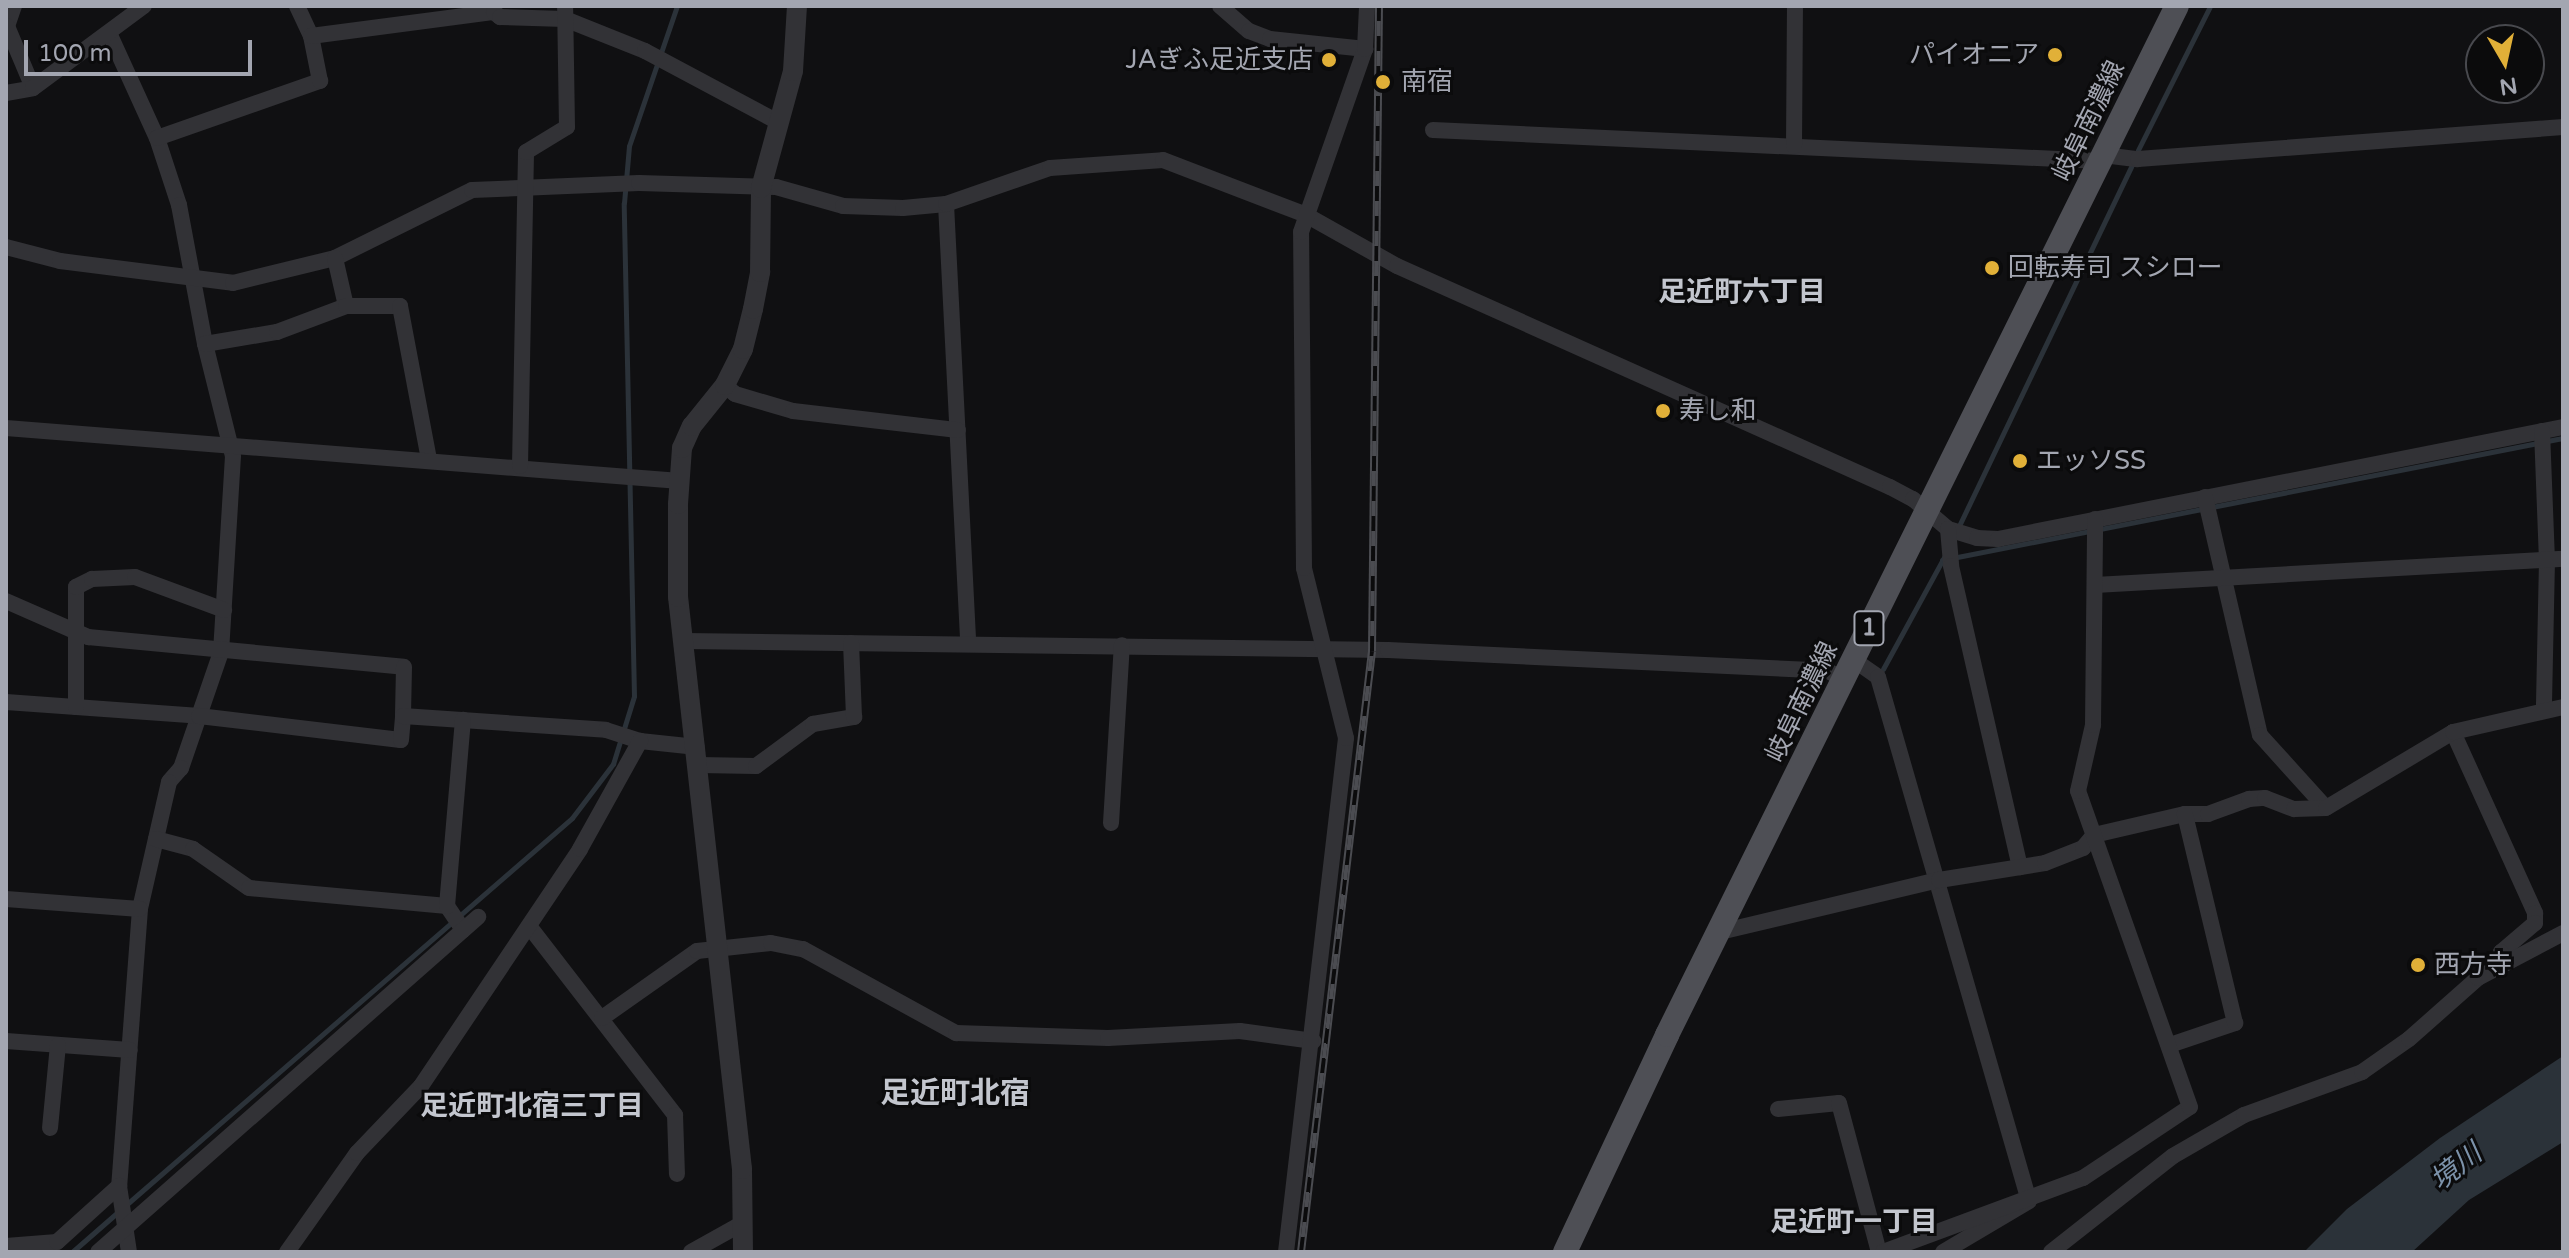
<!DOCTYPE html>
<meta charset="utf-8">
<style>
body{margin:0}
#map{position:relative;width:2569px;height:1258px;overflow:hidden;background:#101012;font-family:"Varela Round","Noto Sans JP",sans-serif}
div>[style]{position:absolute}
.water>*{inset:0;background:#2b3239}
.stream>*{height:5px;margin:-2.5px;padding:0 2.5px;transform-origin:2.5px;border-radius:2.5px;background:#2b3239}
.minor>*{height:16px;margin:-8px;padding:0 8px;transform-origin:8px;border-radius:8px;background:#323236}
.tertiary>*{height:20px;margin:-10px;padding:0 10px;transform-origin:10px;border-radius:10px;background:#323236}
.primary>*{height:24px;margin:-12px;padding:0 12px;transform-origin:12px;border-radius:12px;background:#4e4f55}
.rail>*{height:8px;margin-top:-4px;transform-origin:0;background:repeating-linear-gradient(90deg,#0b0b0c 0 15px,#4b4c51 0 30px);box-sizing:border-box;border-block:2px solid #4b4c51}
.dots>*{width:22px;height:22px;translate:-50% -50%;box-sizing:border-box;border:4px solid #0b0b0c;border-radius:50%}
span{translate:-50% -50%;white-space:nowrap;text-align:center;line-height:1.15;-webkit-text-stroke:6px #0b0b0c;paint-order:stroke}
.shield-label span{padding:2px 6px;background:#0b0b0c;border:2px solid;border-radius:6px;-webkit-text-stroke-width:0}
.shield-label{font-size:24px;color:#a3a6b1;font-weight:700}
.poi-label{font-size:26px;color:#a3a6b1}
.right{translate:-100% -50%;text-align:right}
.left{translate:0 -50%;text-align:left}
.street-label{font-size:26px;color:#a3a6b1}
.neighbourhood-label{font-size:28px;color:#c3c6ce;font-weight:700}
.water-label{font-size:28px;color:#7c92aa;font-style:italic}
.quarter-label{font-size:30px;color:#c3c6ce;font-weight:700}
.frame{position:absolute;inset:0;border:8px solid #a3a6b1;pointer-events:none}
.north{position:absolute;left:2465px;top:24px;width:80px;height:80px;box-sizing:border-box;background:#0b0b0c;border:2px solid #48494e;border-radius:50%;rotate:171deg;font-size:22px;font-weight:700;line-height:32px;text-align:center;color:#a3a6b1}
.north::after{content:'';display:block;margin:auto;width:28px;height:36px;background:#e1b038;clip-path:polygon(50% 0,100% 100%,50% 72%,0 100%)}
.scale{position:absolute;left:24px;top:40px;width:228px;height:36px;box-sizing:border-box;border:4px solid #a3a6b1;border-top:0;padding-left:10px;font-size:24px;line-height:28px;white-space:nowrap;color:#a3a6b1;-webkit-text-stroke:6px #0b0b0c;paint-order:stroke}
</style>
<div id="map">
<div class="water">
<i style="clip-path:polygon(2563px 1056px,2563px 1142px,2469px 1200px,2412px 1252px,2304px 1252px,2347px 1209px,2440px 1138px)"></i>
</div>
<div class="stream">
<i style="left:2138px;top:150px;width:161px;rotate:-63.4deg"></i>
<i style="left:2547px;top:441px;width:16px;rotate:-11deg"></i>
<i style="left:1957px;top:530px;width:403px;rotate:-64.4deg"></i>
<i style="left:1942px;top:560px;width:607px;rotate:-11.11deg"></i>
<i style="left:1883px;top:669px;width:128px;rotate:-61.4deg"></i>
<i style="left:127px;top:1204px;width:589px;rotate:-40.94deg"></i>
<i style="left:572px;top:818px;width:68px;rotate:-52.8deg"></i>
<i style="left:613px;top:764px;width:71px;rotate:-72.8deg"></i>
<i style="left:634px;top:696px;width:493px;rotate:-91.2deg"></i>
<i style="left:624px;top:203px;width:57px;rotate:-85deg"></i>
<i style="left:629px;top:146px;width:148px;rotate:-71.1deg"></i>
<i style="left:72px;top:1252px;width:62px;rotate:-41.1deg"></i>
</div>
<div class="minor">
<i style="left:14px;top:6px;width:21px;rotate:109deg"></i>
<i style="left:7px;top:26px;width:67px;rotate:67.2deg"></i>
<i style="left:297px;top:6px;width:33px;rotate:65deg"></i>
<i style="left:1220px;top:6px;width:38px;rotate:41deg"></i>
<i style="left:1249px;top:31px;width:22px;rotate:21deg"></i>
<i style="left:1270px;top:39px;width:96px;rotate:6deg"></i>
<i style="left:110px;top:35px;width:113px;rotate:65.5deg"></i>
<i style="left:157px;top:138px;width:71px;rotate:71.8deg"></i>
<i style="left:179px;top:205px;width:141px;rotate:79.4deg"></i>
<i style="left:205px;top:344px;width:115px;rotate:76deg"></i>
<i style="left:233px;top:456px;width:196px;rotate:93.5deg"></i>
<i style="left:221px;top:652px;width:123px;rotate:109deg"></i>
<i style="left:181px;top:768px;width:18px;rotate:131deg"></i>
<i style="left:169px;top:782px;width:130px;rotate:102.9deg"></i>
<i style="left:140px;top:909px;width:278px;rotate:94.3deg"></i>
<i style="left:119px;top:1186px;width:67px;rotate:81.4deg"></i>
<i style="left:6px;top:93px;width:27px;rotate:-10deg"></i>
<i style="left:33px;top:88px;width:138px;rotate:-36.5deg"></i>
<i style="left:1433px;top:130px;width:668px;rotate:2.66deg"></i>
<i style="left:157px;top:138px;width:173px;rotate:-19.3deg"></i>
<i style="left:320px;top:81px;width:46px;rotate:-101.3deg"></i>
<i style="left:311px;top:36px;width:185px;rotate:-7.5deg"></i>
<i style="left:494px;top:12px;width:8px;rotate:40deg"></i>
<i style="left:500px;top:17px;width:65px;rotate:1.8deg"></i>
<i style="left:565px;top:19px;width:86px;rotate:21.8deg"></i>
<i style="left:645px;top:51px;width:153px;rotate:28.1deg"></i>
<i style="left:1794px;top:146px;width:140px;rotate:-89.6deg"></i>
<i style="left:2103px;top:155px;width:35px;rotate:7deg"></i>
<i style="left:2138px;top:159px;width:426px;rotate:-4.3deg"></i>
<i style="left:946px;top:204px;width:439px;rotate:87.1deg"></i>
<i style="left:6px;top:247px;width:56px;rotate:14.5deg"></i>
<i style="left:60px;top:261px;width:174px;rotate:7.2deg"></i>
<i style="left:233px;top:283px;width:105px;rotate:-13.8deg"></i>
<i style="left:335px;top:258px;width:153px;rotate:-26.4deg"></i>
<i style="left:472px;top:190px;width:167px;rotate:-2.4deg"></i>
<i style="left:639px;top:183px;width:137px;rotate:1.7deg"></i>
<i style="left:776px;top:187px;width:70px;rotate:15.8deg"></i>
<i style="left:843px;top:206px;width:60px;rotate:1.9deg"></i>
<i style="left:903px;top:208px;width:43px;rotate:-5.3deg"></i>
<i style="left:946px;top:204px;width:110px;rotate:-19.1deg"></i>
<i style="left:1050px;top:168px;width:113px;rotate:-4deg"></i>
<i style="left:1163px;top:160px;width:153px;rotate:21deg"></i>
<i style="left:1306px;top:215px;width:104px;rotate:29.3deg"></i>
<i style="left:1397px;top:266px;width:540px;rotate:24.15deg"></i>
<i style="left:1890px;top:487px;width:26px;rotate:28deg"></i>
<i style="left:1913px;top:499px;width:46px;rotate:40.6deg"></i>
<i style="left:1948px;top:529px;width:30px;rotate:17deg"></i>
<i style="left:1977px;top:538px;width:21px;rotate:3deg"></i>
<i style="left:1998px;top:539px;width:576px;rotate:-11.21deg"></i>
<i style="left:335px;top:258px;width:49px;rotate:77.1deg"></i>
<i style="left:205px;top:344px;width:73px;rotate:-9.5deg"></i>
<i style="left:277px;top:332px;width:74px;rotate:-20.6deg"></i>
<i style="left:346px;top:306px;width:54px"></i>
<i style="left:400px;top:306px;width:156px;rotate:79.3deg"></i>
<i style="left:725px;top:385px;width:13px;rotate:42deg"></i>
<i style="left:735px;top:394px;width:60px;rotate:16.3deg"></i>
<i style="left:793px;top:411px;width:166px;rotate:6.6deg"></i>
<i style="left:6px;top:428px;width:676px;rotate:4.5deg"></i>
<i style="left:2542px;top:431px;width:129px;rotate:87.8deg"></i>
<i style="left:2547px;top:560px;width:149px;rotate:91.2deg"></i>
<i style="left:520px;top:466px;width:314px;rotate:-88.9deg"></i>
<i style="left:526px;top:152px;width:48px;rotate:-31.4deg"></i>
<i style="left:567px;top:127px;width:121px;rotate:-90.9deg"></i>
<i style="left:2205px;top:497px;width:244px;rotate:77deg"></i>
<i style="left:2260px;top:735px;width:98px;rotate:47.9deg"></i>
<i style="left:1948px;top:529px;width:37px;rotate:85deg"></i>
<i style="left:1951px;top:566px;width:309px;rotate:77.1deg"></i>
<i style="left:2095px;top:585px;width:469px;rotate:-3.2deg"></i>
<i style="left:6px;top:601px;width:90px;rotate:23.7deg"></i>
<i style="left:88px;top:637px;width:317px;rotate:5.4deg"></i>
<i style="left:404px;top:667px;width:49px;rotate:91.2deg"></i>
<i style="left:684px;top:641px;width:704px;rotate:0.73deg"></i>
<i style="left:1388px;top:650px;width:441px;rotate:2.7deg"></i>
<i style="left:1828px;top:671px;width:17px;rotate:28deg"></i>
<i style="left:1854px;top:660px;width:29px;rotate:35deg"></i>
<i style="left:1878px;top:677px;width:545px;rotate:73.92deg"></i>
<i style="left:2029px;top:1201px;width:100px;rotate:149.3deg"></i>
<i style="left:6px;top:702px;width:194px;rotate:4.1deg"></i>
<i style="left:199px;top:716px;width:203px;rotate:6.8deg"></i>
<i style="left:401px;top:740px;width:24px;rotate:-85deg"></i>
<i style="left:403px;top:716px;width:203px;rotate:3.9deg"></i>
<i style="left:606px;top:730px;width:36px;rotate:18deg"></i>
<i style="left:640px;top:741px;width:57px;rotate:6deg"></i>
<i style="left:76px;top:707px;width:120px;rotate:-90deg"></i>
<i style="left:76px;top:587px;width:18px;rotate:-27deg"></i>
<i style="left:92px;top:579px;width:43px;rotate:-2.7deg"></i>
<i style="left:135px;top:577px;width:95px;rotate:20.3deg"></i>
<i style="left:2453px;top:732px;width:199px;rotate:65.6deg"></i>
<i style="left:2535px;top:913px;width:10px;rotate:90deg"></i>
<i style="left:2535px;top:923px;width:45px;rotate:139.5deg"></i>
<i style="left:2501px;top:952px;width:16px;rotate:101deg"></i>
<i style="left:699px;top:765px;width:57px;rotate:1deg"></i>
<i style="left:756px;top:766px;width:71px;rotate:-36.4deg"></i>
<i style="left:813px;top:724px;width:42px;rotate:-9.7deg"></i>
<i style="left:854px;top:717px;width:74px;rotate:-92.3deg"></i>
<i style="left:1111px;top:823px;width:178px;rotate:-86.5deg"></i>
<i style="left:156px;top:839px;width:38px;rotate:15deg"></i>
<i style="left:193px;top:849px;width:68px;rotate:34.9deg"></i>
<i style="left:249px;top:888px;width:199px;rotate:5.2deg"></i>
<i style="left:447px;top:906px;width:29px;rotate:56deg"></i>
<i style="left:6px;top:899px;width:134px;rotate:4.3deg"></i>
<i style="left:447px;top:906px;width:187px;rotate:-85.1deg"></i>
<i style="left:529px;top:926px;width:239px;rotate:52.3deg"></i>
<i style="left:675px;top:1115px;width:59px;rotate:88.1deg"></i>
<i style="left:1720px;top:932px;width:225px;rotate:-13.4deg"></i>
<i style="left:1939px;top:880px;width:107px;rotate:-9.1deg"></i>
<i style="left:2045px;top:863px;width:41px;rotate:-21.5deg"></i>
<i style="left:2083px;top:848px;width:17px;rotate:-50deg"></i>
<i style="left:2094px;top:835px;width:93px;rotate:-13deg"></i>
<i style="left:2185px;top:814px;width:23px"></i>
<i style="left:2208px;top:814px;width:44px;rotate:-20.1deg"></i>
<i style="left:2249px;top:799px;width:16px;rotate:-4deg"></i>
<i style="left:2265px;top:798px;width:31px;rotate:21deg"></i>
<i style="left:2294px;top:809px;width:32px;rotate:-2deg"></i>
<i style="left:2326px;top:808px;width:148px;rotate:-30.9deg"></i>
<i style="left:2453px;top:732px;width:113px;rotate:-12.8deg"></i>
<i style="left:602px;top:1018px;width:116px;rotate:-35.2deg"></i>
<i style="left:697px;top:951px;width:74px;rotate:-6.2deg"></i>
<i style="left:771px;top:943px;width:33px;rotate:11deg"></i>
<i style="left:803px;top:949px;width:175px;rotate:28.8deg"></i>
<i style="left:956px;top:1033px;width:152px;rotate:1.9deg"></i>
<i style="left:1108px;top:1038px;width:132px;rotate:-3deg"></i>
<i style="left:1240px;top:1031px;width:74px;rotate:7.8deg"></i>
<i style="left:6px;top:1041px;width:124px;rotate:4.2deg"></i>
<i style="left:2170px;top:1045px;width:69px;rotate:-18.7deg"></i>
<i style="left:2235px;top:1023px;width:215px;rotate:-103.5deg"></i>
<i style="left:1778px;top:1109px;width:61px;rotate:-5.6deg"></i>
<i style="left:1839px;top:1103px;width:154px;rotate:75deg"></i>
<i style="left:50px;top:1128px;width:83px;rotate:-84.5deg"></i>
<i style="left:6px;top:1246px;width:51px;rotate:-4.5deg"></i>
<i style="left:57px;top:1242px;width:84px;rotate:-42.1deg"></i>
<i style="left:98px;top:1252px;width:507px;rotate:-41.4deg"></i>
<i style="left:287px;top:1252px;width:121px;rotate:-54.7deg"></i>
<i style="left:357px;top:1153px;width:93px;rotate:-46.3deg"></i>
<i style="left:421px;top:1086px;width:285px;rotate:-56.1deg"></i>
<i style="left:580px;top:849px;width:124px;rotate:-60.9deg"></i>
<i style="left:691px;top:1252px;width:60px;rotate:-29.1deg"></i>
<i style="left:1286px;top:1252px;width:517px;rotate:-83.34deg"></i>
<i style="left:1346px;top:738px;width:175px;rotate:-103.9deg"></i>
<i style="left:1304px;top:568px;width:336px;rotate:-90.5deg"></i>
<i style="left:1301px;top:232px;width:194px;rotate:-70.7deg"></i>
<i style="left:1365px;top:49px;width:43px;rotate:-87.3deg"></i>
<i style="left:1883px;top:1252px;width:213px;rotate:-20.3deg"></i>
<i style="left:2083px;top:1178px;width:128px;rotate:-33.6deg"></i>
<i style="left:2190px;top:1107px;width:335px;rotate:-109.5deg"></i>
<i style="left:2078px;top:791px;width:68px;rotate:-77.2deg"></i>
<i style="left:2093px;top:725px;width:206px;rotate:-89.4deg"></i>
<i style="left:2051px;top:1252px;width:155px;rotate:-38.2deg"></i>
<i style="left:2173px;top:1156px;width:82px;rotate:-30deg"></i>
<i style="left:2244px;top:1115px;width:126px;rotate:-20deg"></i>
<i style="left:2362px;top:1072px;width:57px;rotate:-35.1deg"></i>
<i style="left:2409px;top:1039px;width:92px;rotate:-41.5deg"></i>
<i style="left:2478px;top:978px;width:96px;rotate:-27.9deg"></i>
</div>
<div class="tertiary">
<i style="left:743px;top:1252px;width:83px;rotate:-90.7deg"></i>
<i style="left:742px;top:1169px;width:576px;rotate:-96.38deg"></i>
<i style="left:678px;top:597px;width:93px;rotate:-90deg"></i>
<i style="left:678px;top:504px;width:56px;rotate:-85.9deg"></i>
<i style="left:682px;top:448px;width:24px;rotate:-66deg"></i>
<i style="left:692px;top:426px;width:53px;rotate:-51.2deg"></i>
<i style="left:725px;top:385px;width:40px;rotate:-63.4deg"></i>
<i style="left:743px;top:349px;width:41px;rotate:-76deg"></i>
<i style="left:753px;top:309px;width:38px;rotate:-79deg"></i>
<i style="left:760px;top:272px;width:84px;rotate:-89.3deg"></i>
<i style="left:761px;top:188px;width:121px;rotate:-74.7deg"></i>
<i style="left:793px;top:71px;width:65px;rotate:-86.5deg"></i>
</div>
<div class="primary">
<i style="left:1565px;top:1252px;width:240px;rotate:-64.8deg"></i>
<i style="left:1667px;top:1035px;width:1148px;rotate:-63.64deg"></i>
</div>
<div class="rail">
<i style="left:1301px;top:1252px;width:605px;rotate:-83.26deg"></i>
<i style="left:1372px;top:651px;width:645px;rotate:-89.38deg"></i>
</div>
<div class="dots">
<i style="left:2055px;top:55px;background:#e1b038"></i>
<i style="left:1329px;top:60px;background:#e1b038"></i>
<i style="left:1383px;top:82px;background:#e1b038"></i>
<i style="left:1992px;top:268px;background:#e1b038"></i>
<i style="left:1663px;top:411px;background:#e1b038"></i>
<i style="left:2020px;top:461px;background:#e1b038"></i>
<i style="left:2418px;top:965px;background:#e1b038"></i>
</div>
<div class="shield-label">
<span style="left:1869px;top:628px">1</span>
</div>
<div class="poi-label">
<span class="right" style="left:2039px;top:55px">パイオニア</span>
<span class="right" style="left:1313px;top:60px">JAぎふ足近支店</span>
<span class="left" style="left:1401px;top:82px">南宿</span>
<span class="left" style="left:2008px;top:268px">回転寿司 スシロー</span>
<span class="left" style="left:1679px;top:411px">寿し和</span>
<span class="left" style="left:2036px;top:461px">エッソSS</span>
<span class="left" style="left:2434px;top:965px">西方寺</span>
</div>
<div class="street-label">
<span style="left:2089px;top:121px;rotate:-64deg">岐阜南濃線</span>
<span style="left:1802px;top:702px;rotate:-64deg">岐阜南濃線</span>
</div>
<div class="neighbourhood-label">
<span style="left:1742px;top:292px">足近町六丁目</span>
<span style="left:532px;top:1106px">足近町北宿三丁目</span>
<span style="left:1854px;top:1222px">足近町一丁目</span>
</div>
<div class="water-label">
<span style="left:2456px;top:1167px;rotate:-38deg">境川</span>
</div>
<div class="quarter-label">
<span style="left:955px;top:1094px">足近町北宿</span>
</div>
<div class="frame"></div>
<div class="north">N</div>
<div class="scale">100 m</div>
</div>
